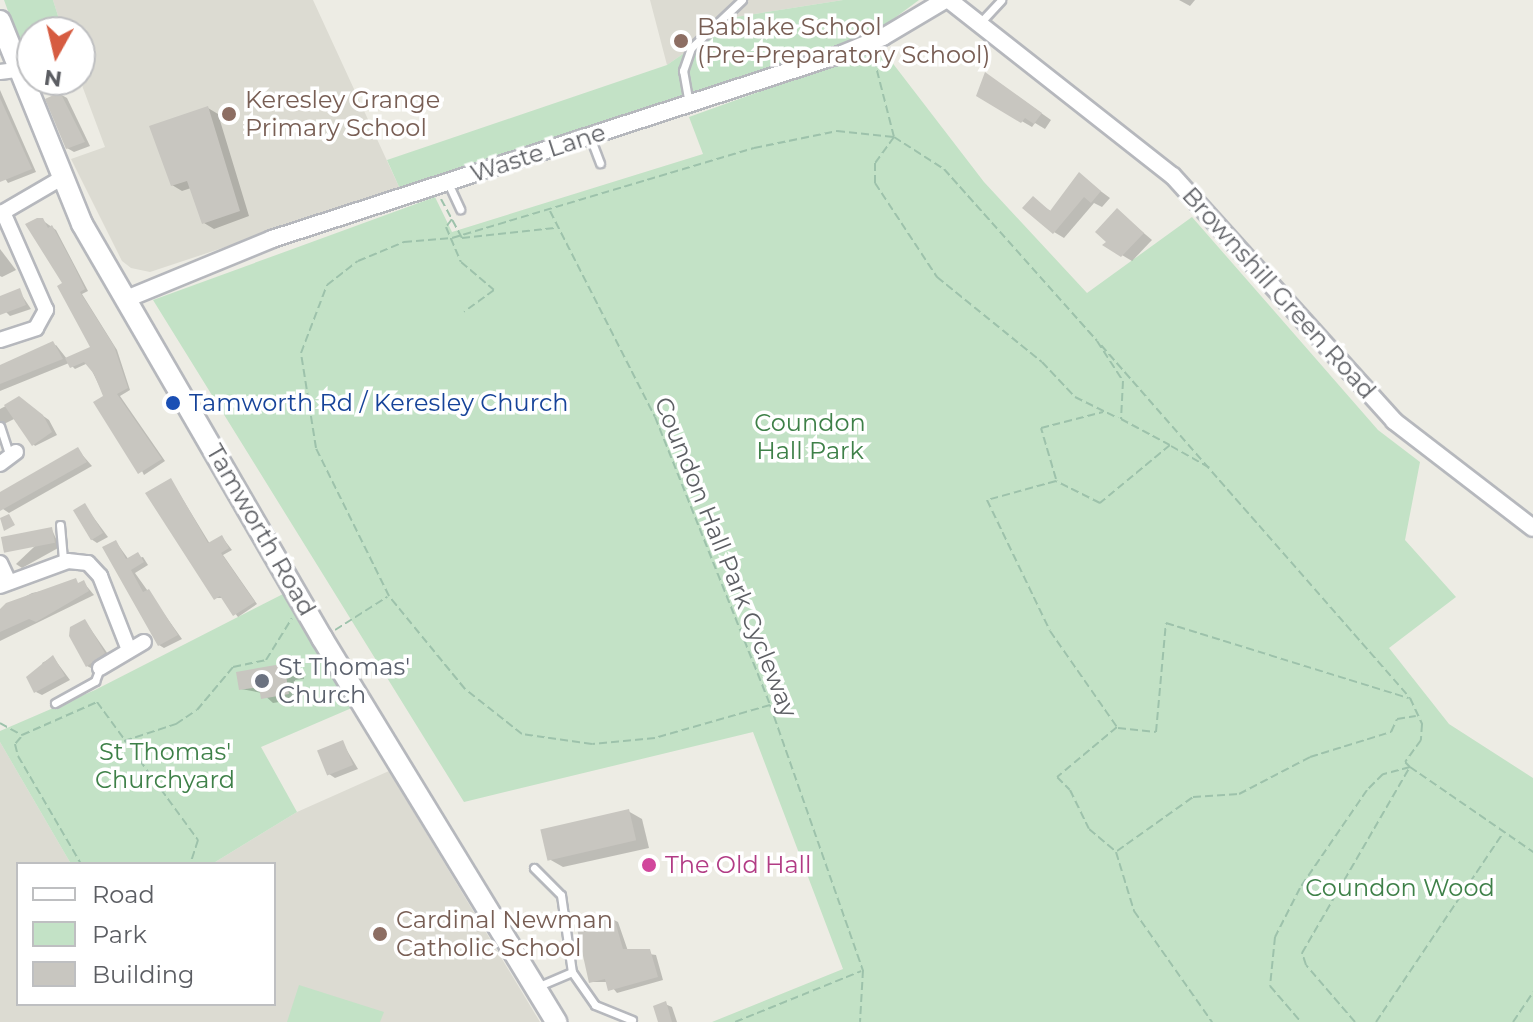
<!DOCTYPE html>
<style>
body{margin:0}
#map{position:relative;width:1533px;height:1022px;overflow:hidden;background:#edece4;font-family:Montserrat,sans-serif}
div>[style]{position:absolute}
.education>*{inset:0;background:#dcdbd2}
.green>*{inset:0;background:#c3e2c6}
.shadow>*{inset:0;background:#0003}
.building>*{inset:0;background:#c8c6c0;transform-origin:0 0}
.path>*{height:2px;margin-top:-1px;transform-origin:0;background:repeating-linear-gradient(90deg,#9dc2ab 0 8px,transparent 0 12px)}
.roads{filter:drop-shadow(2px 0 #b6b8bd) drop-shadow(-2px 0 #b6b8bd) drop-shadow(0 2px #b6b8bd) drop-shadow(0 -2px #b6b8bd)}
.service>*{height:7px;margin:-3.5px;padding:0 3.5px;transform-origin:3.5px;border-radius:3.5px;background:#fff}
.minor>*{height:14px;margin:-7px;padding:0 7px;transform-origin:7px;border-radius:7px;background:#fff}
.tertiary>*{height:16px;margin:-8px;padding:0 8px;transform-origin:8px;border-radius:8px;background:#fff}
.secondary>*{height:20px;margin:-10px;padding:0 10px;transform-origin:10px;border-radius:10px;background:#fff}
.dots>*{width:22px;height:22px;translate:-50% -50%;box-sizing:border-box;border:4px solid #fff;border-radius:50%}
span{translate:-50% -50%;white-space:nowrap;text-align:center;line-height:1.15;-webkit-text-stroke:7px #fff;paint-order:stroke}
.education-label{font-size:24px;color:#785e54}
.left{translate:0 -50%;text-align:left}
.street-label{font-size:24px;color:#5c5e63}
.transit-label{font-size:24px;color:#164399}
.park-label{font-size:24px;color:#3e8048}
.worship-label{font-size:24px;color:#5b616d}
.hotel-label{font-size:24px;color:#b23c85}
.legend{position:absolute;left:16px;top:862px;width:260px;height:144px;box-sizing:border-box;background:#fff;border:2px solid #bebfc1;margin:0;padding:10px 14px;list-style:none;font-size:24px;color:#5c5e63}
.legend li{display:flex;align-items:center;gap:16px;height:40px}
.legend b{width:40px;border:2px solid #bebfc1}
.north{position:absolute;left:16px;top:16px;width:80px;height:80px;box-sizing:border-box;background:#fff;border:2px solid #bebfc1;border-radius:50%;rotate:188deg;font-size:22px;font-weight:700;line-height:32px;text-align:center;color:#5c5e63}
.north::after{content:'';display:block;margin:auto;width:28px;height:36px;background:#d65c41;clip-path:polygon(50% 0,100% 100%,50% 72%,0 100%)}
</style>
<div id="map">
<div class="education">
<i style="clip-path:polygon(53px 0,313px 0,400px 189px,150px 272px,131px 268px,122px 261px,71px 159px,105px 147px,80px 80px,80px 32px,63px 32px)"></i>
<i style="clip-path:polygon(650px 0,843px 0,736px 17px,667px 65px)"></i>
<i style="clip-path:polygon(0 742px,71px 864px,18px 864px,18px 1004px,274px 1004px,274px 864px,212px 864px,297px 812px,389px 771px,540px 1022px,0 1022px)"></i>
</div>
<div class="green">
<i style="clip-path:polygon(4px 0,53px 0,63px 32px,32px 32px,32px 61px,27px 64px)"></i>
<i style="clip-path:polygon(843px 0,919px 0,873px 34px,400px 189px,387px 160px,667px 65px,736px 17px)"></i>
<i style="clip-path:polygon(881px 48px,984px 182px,1087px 293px,1192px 217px,1378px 430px,1420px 462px,1405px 540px,1456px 597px,1389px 648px,1449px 724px,1533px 778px,1533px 1022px,712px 1022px,843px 969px,753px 732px,464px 802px,153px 300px,435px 197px,452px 232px,703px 154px,689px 117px)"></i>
<i style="clip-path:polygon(285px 593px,354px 707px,261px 747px,297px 812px,212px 864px,71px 864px,0 742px,0 731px,95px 690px)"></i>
<i style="clip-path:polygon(299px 985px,384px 1012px,380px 1022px,287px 1022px)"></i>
</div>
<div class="shadow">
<i style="clip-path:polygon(1179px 0,1195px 0,1190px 6px)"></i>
<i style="clip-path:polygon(995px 80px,1051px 120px,1045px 129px,1035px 123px,1032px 127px,979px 96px)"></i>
<i style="clip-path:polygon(0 90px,36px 172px,8px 183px,0 171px)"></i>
<i style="clip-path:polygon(60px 94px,67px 98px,90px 146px,74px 152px,67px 148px)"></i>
<i style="clip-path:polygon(208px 108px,218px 114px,249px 216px,214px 229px,204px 223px,191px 188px,182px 191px,172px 185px)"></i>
<i style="clip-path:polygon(1079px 175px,1110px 198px,1102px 207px,1094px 203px,1064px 238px,1054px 232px,1033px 199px,1052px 212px)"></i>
<i style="clip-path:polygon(1118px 211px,1152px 240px,1132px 261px,1105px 245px)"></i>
<i style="clip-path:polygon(42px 220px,56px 230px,88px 291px,82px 294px,117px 350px,130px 390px,120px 396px,165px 461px,144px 475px,88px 363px,75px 369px,69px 363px,0 391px,0 368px,56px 345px,67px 359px,93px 348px)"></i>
<i style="clip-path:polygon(0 249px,16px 270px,2px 277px,0 276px)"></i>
<i style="clip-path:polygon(19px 291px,31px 309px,10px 316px,0 306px,0 298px)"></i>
<i style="clip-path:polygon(19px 399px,49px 420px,57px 435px,35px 446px,14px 419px,0 426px,0 409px)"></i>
<i style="clip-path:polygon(78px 450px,92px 466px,9px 513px,3px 509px,0 494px)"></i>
<i style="clip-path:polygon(171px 480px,210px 544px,222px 537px,232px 550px,223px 555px,257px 604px,238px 617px,223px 598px,215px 598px)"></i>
<i style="clip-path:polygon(85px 506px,108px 537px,97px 543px,91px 539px)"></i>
<i style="clip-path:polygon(52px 530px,60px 547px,22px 568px,16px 564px)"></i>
<i style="clip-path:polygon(116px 542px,129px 560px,143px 557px,148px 565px,135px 573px,182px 639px,164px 648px,159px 645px)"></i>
<i style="clip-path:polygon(84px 583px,94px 595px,0 641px,0 610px,32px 593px)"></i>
<i style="clip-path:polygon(85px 621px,110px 657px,93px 669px,87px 666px)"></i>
<i style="clip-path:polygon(53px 657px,70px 680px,42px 695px,36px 692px,45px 668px,42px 663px)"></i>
<i style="clip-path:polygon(292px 664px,303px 670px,304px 679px,295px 680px,298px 699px,273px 703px,262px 693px,241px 689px)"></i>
<i style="clip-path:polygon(342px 742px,358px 769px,335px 778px,329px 774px)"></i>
<i style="clip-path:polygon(628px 811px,642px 819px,649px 848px,563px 867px,549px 859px)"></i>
<i style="clip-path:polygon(612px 919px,618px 922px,628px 951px,656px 955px,663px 980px,617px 993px,608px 982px,591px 982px)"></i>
<i style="clip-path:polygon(665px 1004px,672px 1007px,677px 1022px,660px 1022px)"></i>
</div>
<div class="building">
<i style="clip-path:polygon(985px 72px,1042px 113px,1034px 124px,1025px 118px,1021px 123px,976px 96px)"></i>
<i style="clip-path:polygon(60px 92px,85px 142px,66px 149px,45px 99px)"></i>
<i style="clip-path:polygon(0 98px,32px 169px,0 182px)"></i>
<i style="clip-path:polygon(208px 106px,240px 211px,202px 224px,187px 181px,171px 186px,149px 126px)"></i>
<i style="clip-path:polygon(1079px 172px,1101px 191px,1091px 203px,1084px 197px,1053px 234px,1022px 208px,1033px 196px,1050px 211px)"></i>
<i style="clip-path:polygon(1117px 208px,1144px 233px,1121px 257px,1102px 245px,1106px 242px,1095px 232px)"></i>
<i style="clip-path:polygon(37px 218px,43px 218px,48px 228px,52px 225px,74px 266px,85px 289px,80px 292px,114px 346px,128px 388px,117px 394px,162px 459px,138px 474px,93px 402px,103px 396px,94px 374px,84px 362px,70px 368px,65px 358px,90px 347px,57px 286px,62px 283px,25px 224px)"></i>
<i style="clip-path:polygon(20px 288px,26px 305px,0 315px,0 296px)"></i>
<i style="clip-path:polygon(53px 341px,63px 359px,0 384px,0 365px)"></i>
<i style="clip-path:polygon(19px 396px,43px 415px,52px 432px,32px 446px,4px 405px)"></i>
<i style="clip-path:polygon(78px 447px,87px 462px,0 511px,0 492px)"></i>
<i style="clip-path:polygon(171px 478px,208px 543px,222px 535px,229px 548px,221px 553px,255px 602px,233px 616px,220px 596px,214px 600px,145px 493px)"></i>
<i style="left:85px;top:503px;width:35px;height:14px;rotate:59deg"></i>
<i style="clip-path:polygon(9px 514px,15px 525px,4px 531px,0 518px)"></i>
<i style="left:52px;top:527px;width:16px;height:52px;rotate:79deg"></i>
<i style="clip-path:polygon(116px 540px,126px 559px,138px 552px,144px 562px,131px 570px,143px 592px,149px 589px,178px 635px,158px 646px,102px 547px)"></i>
<i style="clip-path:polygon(76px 578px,78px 583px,84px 580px,89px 591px,36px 622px,29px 619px,0 632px,0 609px,6px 603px)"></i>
<i style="clip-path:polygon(85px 619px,105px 653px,86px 667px,69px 636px,70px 627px)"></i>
<i style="clip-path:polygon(53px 655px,65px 676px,34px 693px,26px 677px)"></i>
<i style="clip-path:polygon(293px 662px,295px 674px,286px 675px,289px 694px,261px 699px,259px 687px,239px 690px,236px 672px)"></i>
<i style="left:343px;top:740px;width:27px;height:28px;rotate:68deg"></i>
<i style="left:629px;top:809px;width:32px;height:91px;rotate:77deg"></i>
<i style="clip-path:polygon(607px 915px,615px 921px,623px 949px,650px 949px,658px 977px,608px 991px,605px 979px,589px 983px,576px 924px)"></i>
<i style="clip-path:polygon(666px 1001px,672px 1022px,658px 1022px,653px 1006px)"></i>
</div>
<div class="path">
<i style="left:874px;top:59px;width:81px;rotate:75.6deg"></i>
<i style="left:894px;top:137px;width:32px;rotate:126deg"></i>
<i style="left:875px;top:163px;width:20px;rotate:90deg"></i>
<i style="left:875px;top:183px;width:113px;rotate:56.6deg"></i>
<i style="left:937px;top:277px;width:135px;rotate:39deg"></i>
<i style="left:1042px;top:362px;width:48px;rotate:46.7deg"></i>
<i style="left:1075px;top:397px;width:48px;rotate:26deg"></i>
<i style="left:441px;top:199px;width:44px;rotate:61.7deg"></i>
<i style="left:462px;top:238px;width:93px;rotate:-6.2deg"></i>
<i style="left:550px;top:211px;width:231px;rotate:63deg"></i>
<i style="left:655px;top:417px;width:310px;rotate:68.2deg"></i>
<i style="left:770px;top:705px;width:281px;rotate:70.7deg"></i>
<i style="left:863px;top:970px;width:52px;rotate:93.3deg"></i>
<i style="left:452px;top:219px;width:10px;rotate:127deg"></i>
<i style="left:446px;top:227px;width:38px;rotate:67deg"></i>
<i style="left:461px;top:262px;width:43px;rotate:40.3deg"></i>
<i style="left:494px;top:290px;width:37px;rotate:144deg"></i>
<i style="left:1101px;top:345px;width:469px;rotate:48.8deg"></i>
<i style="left:1410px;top:698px;width:29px;rotate:65deg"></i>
<i style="left:1422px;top:724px;width:16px;rotate:94deg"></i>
<i style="left:1421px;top:740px;width:27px;rotate:126deg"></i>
<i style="left:1405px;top:762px;width:7px;rotate:45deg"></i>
<i style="left:1410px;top:767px;width:28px;rotate:165deg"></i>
<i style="left:1383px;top:774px;width:23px;rotate:135deg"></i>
<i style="left:1367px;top:790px;width:119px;rotate:124.4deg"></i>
<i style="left:1300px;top:888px;width:55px;rotate:117deg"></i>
<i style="left:1275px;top:937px;width:49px;rotate:95.8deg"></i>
<i style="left:1270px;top:986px;width:48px;rotate:49.3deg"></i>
<i style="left:1171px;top:446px;width:45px;rotate:29.4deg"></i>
<i style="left:1056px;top:479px;width:53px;rotate:-106.4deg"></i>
<i style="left:1041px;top:428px;width:64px;rotate:-14.5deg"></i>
<i style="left:335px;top:630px;width:62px;rotate:-32.4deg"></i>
<i style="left:770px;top:705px;width:120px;rotate:164deg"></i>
<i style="left:655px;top:738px;width:63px;rotate:174.6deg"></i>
<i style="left:592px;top:744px;width:71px;rotate:-171.9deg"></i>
<i style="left:522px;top:734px;width:73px;rotate:-141.7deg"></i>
<i style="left:465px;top:689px;width:120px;rotate:-129.3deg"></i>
<i style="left:389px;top:596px;width:165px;rotate:-116.3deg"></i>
<i style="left:316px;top:448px;width:96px;rotate:-99deg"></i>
<i style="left:301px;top:353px;width:73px;rotate:-69.1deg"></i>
<i style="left:327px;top:285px;width:39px;rotate:-38deg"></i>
<i style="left:358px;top:261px;width:50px;rotate:-22.4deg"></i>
<i style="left:404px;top:242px;width:48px;rotate:-4.8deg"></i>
<i style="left:452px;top:238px;width:315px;rotate:-16.6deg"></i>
<i style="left:754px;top:148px;width:85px;rotate:-11.6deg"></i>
<i style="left:837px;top:131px;width:57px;rotate:6deg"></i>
<i style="left:894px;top:137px;width:59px;rotate:32.6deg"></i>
<i style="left:944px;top:169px;width:230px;rotate:48.3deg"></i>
<i style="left:1097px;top:341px;width:48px;rotate:57deg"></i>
<i style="left:1123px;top:381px;width:38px;rotate:93deg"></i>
<i style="left:1121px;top:419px;width:55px;rotate:28deg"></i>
<i style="left:1170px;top:445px;width:91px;rotate:140.4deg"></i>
<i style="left:1100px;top:503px;width:49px;rotate:-153.4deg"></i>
<i style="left:1056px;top:481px;width:72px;rotate:164.6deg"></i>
<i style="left:987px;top:500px;width:145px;rotate:64.3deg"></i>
<i style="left:1050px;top:631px;width:117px;rotate:55.1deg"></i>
<i style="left:1117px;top:727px;width:78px;rotate:140.2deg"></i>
<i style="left:1057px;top:777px;width:18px;rotate:45deg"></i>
<i style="left:1070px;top:790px;width:43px;rotate:64deg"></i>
<i style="left:1089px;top:829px;width:35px;rotate:40deg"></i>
<i style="left:1116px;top:852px;width:62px;rotate:73deg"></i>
<i style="left:1134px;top:911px;width:136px;rotate:54.9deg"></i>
<i style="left:0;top:723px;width:25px;rotate:29deg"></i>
<i style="left:22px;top:735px;width:82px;rotate:-23.7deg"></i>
<i style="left:97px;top:702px;width:171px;rotate:53.8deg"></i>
<i style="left:198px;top:840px;width:25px;rotate:108deg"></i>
<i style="left:1118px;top:728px;width:38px;rotate:6deg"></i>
<i style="left:1156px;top:732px;width:109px;rotate:-84.8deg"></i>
<i style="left:1166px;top:623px;width:254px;rotate:17.2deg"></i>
<i style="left:21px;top:737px;width:9px;rotate:131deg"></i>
<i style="left:15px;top:744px;width:12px;rotate:76deg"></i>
<i style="left:18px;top:756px;width:125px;rotate:59.7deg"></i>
<i style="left:124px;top:741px;width:55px;rotate:-18.1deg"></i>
<i style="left:176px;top:724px;width:25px;rotate:-34deg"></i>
<i style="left:197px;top:710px;width:56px;rotate:-50.1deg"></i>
<i style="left:233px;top:667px;width:34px;rotate:-12deg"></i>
<i style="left:266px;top:660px;width:49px;rotate:-58.2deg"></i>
<i style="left:1117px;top:851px;width:93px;rotate:-35.4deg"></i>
<i style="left:1193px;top:797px;width:46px;rotate:-3.7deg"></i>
<i style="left:1239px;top:794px;width:80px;rotate:-27.5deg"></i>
<i style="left:1310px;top:757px;width:85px;rotate:-17.2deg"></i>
<i style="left:1391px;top:732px;width:14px;rotate:-65deg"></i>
<i style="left:1397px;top:719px;width:19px;rotate:-9deg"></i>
<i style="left:735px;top:1022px;width:136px;rotate:-22deg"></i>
<i style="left:1355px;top:1022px;width:75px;rotate:-130.7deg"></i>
<i style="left:1306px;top:965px;width:13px;rotate:-108deg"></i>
<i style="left:1302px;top:953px;width:215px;rotate:-59.9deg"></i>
<i style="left:1410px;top:767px;width:150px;rotate:34.6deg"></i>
<i style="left:1376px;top:1022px;width:228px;rotate:-56.1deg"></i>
<i style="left:1513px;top:1022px;width:36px;rotate:-56deg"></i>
</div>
<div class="roads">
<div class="service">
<i style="left:978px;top:25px;width:34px;rotate:-47deg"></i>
<i style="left:689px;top:104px;width:34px;rotate:-100deg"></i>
<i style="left:683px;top:71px;width:24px;rotate:-71deg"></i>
<i style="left:691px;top:48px;width:70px;rotate:-43.3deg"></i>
<i style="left:590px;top:137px;width:28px;rotate:69deg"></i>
<i style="left:448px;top:183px;width:29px;rotate:65deg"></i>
<i style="left:0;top:426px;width:33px;rotate:72deg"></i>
<i style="left:60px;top:525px;width:38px;rotate:85deg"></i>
<i style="left:55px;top:703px;width:46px;rotate:-28.8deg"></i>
<i style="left:95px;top:681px;width:14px;rotate:-69deg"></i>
<i style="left:534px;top:868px;width:38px;rotate:45deg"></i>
<i style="left:561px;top:895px;width:78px;rotate:81.9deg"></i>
<i style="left:572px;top:972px;width:38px;rotate:157deg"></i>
<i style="left:572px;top:972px;width:40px;rotate:55.1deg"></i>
<i style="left:595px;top:1005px;width:40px;rotate:22deg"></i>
</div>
<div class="minor">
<i style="left:0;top:72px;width:16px;rotate:-7deg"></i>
<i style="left:0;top:214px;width:69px;rotate:-30.3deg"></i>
<i style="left:0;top:340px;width:38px;rotate:-18deg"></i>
<i style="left:36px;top:328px;width:21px;rotate:-61deg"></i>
<i style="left:46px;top:310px;width:107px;rotate:-113.7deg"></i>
<i style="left:0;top:464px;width:20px;rotate:-37deg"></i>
<i style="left:0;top:563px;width:21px;rotate:65deg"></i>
<i style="left:0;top:586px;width:72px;rotate:-20.2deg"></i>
<i style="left:68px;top:561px;width:20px;rotate:6deg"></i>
<i style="left:88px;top:563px;width:18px;rotate:47deg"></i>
<i style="left:100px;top:576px;width:79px;rotate:68.6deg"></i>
<i style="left:100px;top:668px;width:51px;rotate:-30.6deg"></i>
</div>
<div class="tertiary">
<i style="left:949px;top:0;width:285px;rotate:38.2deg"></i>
<i style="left:1173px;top:176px;width:330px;rotate:47.9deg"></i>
<i style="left:1394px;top:421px;width:175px;rotate:37.6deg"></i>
<i style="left:126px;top:299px;width:158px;rotate:-22.3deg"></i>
<i style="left:272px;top:239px;width:599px;rotate:-17.98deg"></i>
<i style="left:842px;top:54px;width:44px;rotate:-22.5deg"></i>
<i style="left:883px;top:37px;width:72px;rotate:-30.8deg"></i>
</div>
<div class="secondary">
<i style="left:0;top:21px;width:219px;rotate:68deg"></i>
<i style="left:82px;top:224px;width:479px;rotate:59.9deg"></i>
<i style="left:322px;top:638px;width:450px;rotate:58.6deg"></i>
</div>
</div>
<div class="dots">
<i style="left:681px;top:41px;background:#8d6e63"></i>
<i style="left:229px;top:114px;background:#8d6e63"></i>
<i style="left:173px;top:403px;background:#1a4fb4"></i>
<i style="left:262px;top:681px;background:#6b7280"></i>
<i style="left:649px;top:865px;background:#d1479c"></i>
<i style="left:380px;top:934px;background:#8d6e63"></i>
</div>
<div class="education-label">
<span class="left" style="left:697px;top:41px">Bablake School<br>(Pre-Preparatory School)</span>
<span class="left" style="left:245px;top:114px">Keresley Grange<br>Primary School</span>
<span class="left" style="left:396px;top:934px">Cardinal Newman<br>Catholic School</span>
</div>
<div class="street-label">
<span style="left:538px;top:153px;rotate:-18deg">Waste Lane</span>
<span style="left:1279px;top:293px;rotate:48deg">Brownshill Green Road</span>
<span style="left:261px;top:530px;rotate:60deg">Tamworth Road</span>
<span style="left:726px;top:557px;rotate:68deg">Coundon Hall Park Cycleway</span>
</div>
<div class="transit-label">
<span class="left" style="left:189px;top:403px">Tamworth Rd / Keresley Church</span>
</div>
<div class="park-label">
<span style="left:810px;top:437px">Coundon<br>Hall Park</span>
<span style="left:165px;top:766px">St Thomas'<br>Churchyard</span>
<span style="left:1400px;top:888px">Coundon Wood</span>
</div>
<div class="worship-label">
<span class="left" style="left:278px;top:681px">St Thomas'<br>Church</span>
</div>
<div class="hotel-label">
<span class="left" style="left:665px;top:865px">The Old Hall</span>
</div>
<ul class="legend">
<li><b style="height:10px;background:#fff"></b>Road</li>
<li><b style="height:22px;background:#c3e2c6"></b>Park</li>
<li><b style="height:22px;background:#c8c6c0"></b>Building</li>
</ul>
<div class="north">N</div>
</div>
